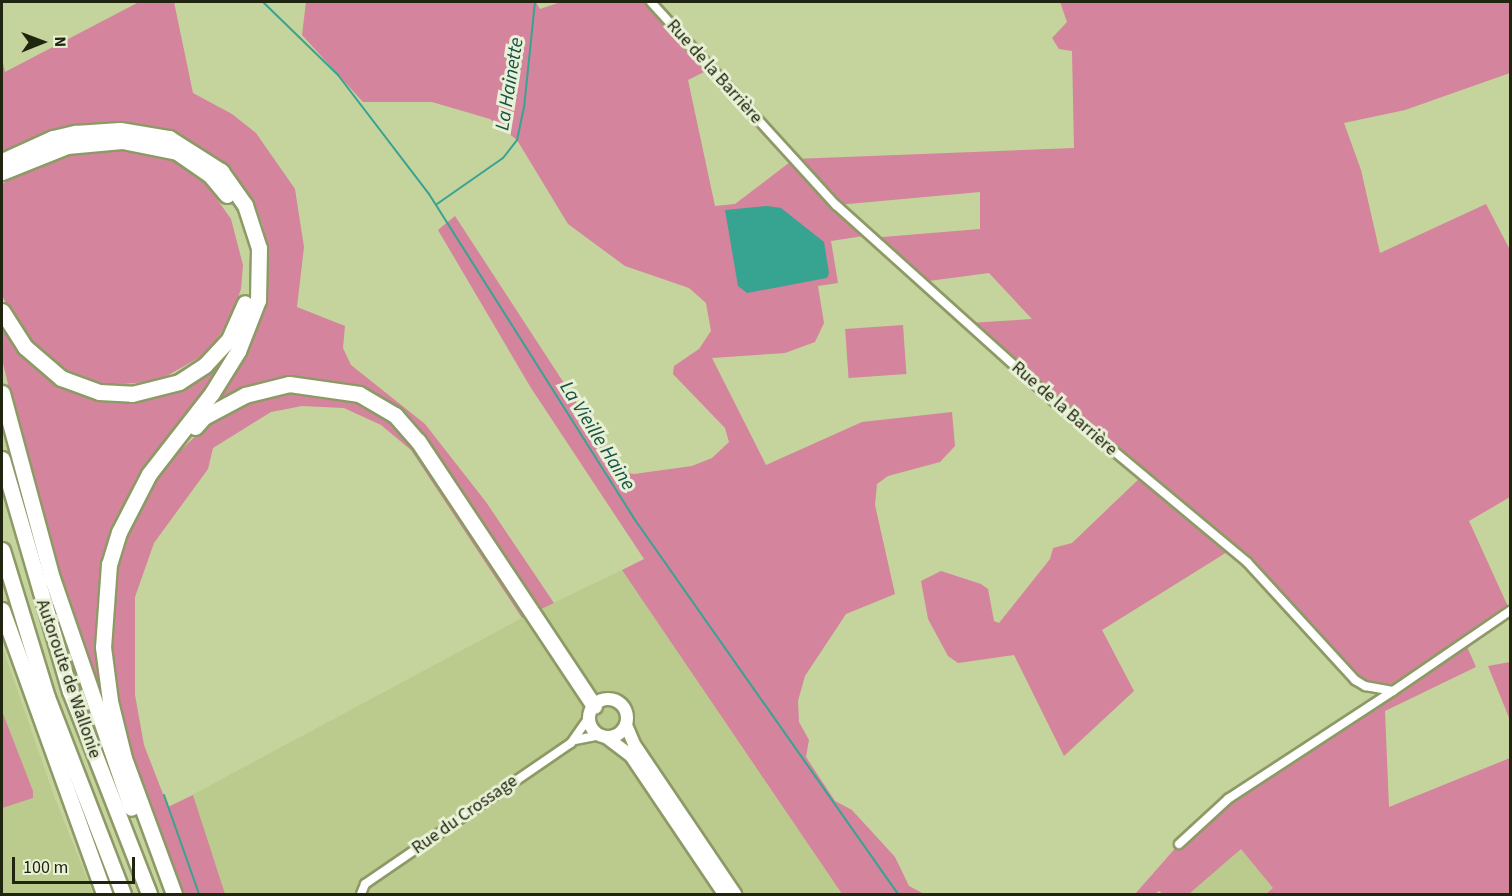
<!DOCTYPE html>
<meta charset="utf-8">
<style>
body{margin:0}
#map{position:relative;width:1512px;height:896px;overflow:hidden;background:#c5d39c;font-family:"Source Sans 3",sans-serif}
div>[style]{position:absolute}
.built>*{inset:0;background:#bbcb8d}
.green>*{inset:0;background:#d4849d;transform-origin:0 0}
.water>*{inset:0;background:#37a391}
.stream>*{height:2px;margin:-1px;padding:0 1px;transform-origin:1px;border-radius:1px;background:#37a391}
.roads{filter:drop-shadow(2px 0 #8d9a66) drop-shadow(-2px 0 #8d9a66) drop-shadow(0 2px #8d9a66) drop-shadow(0 -2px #8d9a66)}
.street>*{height:8px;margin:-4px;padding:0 4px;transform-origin:4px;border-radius:4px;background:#fff}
.secondary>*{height:12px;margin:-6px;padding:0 6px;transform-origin:6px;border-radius:6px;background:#fff}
.secondary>.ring{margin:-6px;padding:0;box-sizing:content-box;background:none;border:12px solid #fff;border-radius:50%}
.highway>*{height:15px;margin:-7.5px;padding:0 7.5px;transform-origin:7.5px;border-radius:7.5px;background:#fff}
span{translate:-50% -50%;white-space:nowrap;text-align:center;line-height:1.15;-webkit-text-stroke:6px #e8f0d5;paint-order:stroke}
.street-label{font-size:18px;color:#20250f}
.water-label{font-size:20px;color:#155148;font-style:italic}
.frame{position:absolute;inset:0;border:3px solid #20250f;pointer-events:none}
.north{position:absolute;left:12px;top:12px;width:60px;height:60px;-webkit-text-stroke:4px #e8f0d5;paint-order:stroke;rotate:89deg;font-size:16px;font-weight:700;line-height:24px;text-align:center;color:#20250f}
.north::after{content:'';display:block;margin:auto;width:21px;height:27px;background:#20250f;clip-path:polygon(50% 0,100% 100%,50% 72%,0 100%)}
.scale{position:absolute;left:12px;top:857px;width:123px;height:27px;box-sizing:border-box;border:3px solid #20250f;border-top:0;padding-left:8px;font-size:18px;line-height:21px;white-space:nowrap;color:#20250f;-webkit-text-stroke:4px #e8f0d5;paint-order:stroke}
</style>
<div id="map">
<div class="built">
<i style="clip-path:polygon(622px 570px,842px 894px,184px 894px,168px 808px,522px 618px)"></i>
<i style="clip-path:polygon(2px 646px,54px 796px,93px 894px,2px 894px)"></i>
<i style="clip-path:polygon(1241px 849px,1274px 888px,1266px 894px,1189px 894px)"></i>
</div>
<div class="green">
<i style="clip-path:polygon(139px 2px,174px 2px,193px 93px,232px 114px,256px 133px,295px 189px,304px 247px,297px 307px,345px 326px,343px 348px,351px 365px,425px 424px,486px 502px,554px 603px,537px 611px,414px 428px,326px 382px,213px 407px,256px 327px,268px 275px,263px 226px,255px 205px,226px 165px,168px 130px,124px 122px,55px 130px,2px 152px,2px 59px,5px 72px)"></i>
<i style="clip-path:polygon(306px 2px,536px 2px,540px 9px,561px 2px,651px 2px,710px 69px,688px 80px,715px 206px,735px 204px,794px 159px,1074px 148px,1072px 51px,1059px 49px,1052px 38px,1067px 22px,1060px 2px,1510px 2px,1510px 73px,1405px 110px,1344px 123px,1361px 170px,1380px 253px,1486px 204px,1510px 250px,1510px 497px,1469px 521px,1510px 611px,1465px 642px,1476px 667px,1385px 711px,1389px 807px,1510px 758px,1510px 894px,1266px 894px,1273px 888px,1241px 849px,1189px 894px,1163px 894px,1159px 891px,1155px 894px,1135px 894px,1179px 844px,1228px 799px,1391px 692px,1365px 686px,1232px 549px,1102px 630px,1134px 691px,1064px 756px,1014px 655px,958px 663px,948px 656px,928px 619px,921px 581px,941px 571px,981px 584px,988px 589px,994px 621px,999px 623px,1050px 559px,1053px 548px,1072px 543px,1142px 476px,969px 323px,1032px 319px,989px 273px,921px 282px,876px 241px,883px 237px,980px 229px,980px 192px,837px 205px,870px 235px,831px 241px,838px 283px,818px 286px,824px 323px,815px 342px,785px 353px,712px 358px,766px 465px,862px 422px,952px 412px,955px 446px,940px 462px,888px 476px,877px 484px,875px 505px,895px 594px,846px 614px,805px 676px,798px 701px,799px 722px,809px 740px,806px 757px,835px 801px,852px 810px,895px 857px,909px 886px,924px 894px,842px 894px,622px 570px,644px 559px,531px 388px,438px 230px,455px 216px,622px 472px,634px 474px,692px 466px,712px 458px,729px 442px,725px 428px,673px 374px,674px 366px,699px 349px,711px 331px,706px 303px,689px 288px,625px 266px,568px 224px,517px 140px,490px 119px,432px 102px,363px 102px,302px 35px)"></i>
<i style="clip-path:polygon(121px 148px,162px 155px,202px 178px,231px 219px,243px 265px,241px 289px,230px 320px,207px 353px,158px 381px,112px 385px,83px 380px,61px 369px,31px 344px,13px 318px,2px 295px,2px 184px,31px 166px,62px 155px)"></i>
<i style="clip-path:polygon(2px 320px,59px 384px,98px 399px,163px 393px,241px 325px,225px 364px,149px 468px,102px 567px,118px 758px,30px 476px,2px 359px)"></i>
<i style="left:903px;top:325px;width:49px;height:58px;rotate:86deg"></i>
<i style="clip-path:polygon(291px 391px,356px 401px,382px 412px,400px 429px,529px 615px,522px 618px,411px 450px,381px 425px,344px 408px,302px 406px,271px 412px,213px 448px,208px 469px,154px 543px,135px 597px,135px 695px,144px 745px,168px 807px,193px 795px,225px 894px,184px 894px,133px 764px,122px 721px,110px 625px,115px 570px,145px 496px,179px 452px,207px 425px,235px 406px)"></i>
<i style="clip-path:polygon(1510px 662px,1510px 720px,1488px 666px)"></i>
<i style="clip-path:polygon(2px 711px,33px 791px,33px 798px,2px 808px)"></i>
</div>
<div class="water">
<i style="clip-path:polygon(767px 206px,781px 208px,824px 242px,829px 273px,827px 278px,747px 293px,738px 286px,725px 210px)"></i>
</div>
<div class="stream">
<i style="left:263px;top:2px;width:105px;rotate:44.2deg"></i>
<i style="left:338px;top:75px;width:150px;rotate:52.6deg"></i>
<i style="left:429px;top:194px;width:382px;rotate:57.7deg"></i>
<i style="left:633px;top:517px;width:461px;rotate:54.9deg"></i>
<i style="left:437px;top:204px;width:80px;rotate:-34.9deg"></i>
<i style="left:503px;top:158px;width:23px;rotate:-52deg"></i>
<i style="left:517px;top:140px;width:33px;rotate:-78deg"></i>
<i style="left:524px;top:108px;width:107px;rotate:-84.1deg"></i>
<i style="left:164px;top:795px;width:105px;rotate:70.5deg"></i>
</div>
<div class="roads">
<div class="street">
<i style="left:651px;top:2px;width:275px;rotate:47.7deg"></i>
<i style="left:836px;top:205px;width:295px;rotate:42deg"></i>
<i style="left:1055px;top:402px;width:250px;rotate:39.8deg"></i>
<i style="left:1247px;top:562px;width:160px;rotate:47.5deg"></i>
<i style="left:1355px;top:680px;width:12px;rotate:31deg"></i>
<i style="left:1365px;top:686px;width:28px;rotate:10deg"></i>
<i style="left:1393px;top:691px;width:142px;rotate:-34.4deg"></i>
<i style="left:575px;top:740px;width:25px;rotate:-11deg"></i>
<i style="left:1179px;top:844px;width:67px;rotate:-42.6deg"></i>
<i style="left:1228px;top:799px;width:197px;rotate:-33.2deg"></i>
<i style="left:361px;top:894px;width:11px;rotate:-68deg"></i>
<i style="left:365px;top:884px;width:250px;rotate:-34.4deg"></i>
<i style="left:571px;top:743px;width:33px;rotate:-55deg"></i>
</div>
<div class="secondary">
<i class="ring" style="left:589px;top:699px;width:26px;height:26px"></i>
<i style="left:626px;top:725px;width:21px;rotate:67deg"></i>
<i style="left:634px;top:744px;width:181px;rotate:56deg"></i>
<i style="left:606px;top:737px;width:31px;rotate:37deg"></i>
<i style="left:631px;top:756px;width:166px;rotate:56deg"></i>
</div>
<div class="highway">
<i style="left:2px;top:161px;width:56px;rotate:-24.3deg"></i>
<i style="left:53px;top:138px;width:23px;rotate:-13deg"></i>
<i style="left:75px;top:133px;width:45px;rotate:-3.8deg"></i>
<i style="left:120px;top:130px;width:50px;rotate:9.3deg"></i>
<i style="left:169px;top:138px;width:62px;rotate:32.4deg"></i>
<i style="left:221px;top:171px;width:42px;rotate:54.8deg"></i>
<i style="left:245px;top:205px;width:45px;rotate:72deg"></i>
<i style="left:259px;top:248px;width:52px;rotate:91.1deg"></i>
<i style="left:258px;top:300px;width:55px;rotate:111.4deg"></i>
<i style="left:238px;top:351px;width:49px;rotate:121.8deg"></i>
<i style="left:212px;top:393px;width:103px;rotate:127.9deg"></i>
<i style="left:149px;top:474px;width:65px;rotate:117.3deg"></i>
<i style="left:119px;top:532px;width:34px;rotate:107deg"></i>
<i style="left:109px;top:564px;width:83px;rotate:94.1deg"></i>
<i style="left:103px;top:647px;width:54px;rotate:82.6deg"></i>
<i style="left:110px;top:701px;width:59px;rotate:76.2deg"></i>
<i style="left:124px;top:758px;width:145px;rotate:69.8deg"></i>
<i style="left:2px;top:172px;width:70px;rotate:-21.8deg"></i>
<i style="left:67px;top:146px;width:55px;rotate:-5.2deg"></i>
<i style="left:122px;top:141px;width:56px;rotate:11.3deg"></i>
<i style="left:177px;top:152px;width:40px;rotate:34.9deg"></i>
<i style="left:210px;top:175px;width:26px;rotate:50deg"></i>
<i style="left:2px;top:311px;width:43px;rotate:57.4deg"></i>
<i style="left:25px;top:347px;width:48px;rotate:40.7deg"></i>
<i style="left:61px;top:378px;width:40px;rotate:20.2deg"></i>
<i style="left:99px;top:392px;width:33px;rotate:3deg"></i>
<i style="left:132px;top:394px;width:49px;rotate:-14.3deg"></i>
<i style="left:179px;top:382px;width:31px;rotate:-33deg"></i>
<i style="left:205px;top:365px;width:35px;rotate:-47deg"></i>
<i style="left:229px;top:339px;width:39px;rotate:-66deg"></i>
<i style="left:2px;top:393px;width:192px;rotate:74.9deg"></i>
<i style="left:52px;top:578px;width:243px;rotate:71deg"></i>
<i style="left:195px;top:427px;width:13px;rotate:-48deg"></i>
<i style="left:204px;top:417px;width:47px;rotate:-28.2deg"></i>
<i style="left:245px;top:395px;width:45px;rotate:-14deg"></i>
<i style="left:289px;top:384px;width:71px;rotate:8.1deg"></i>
<i style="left:359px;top:394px;width:42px;rotate:30.3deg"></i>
<i style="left:395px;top:415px;width:35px;rotate:49deg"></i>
<i style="left:418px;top:441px;width:318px;rotate:56.4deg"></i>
<i style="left:2px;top:459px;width:242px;rotate:73.7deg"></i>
<i style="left:70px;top:691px;width:218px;rotate:68.7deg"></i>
<i style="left:2px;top:550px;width:154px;rotate:73deg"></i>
<i style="left:47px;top:697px;width:211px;rotate:68.9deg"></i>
<i style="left:2px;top:610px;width:302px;rotate:70.2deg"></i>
</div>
</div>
<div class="street-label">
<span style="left:714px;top:72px;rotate:48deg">Rue de la Barrière</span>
<span style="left:1064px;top:409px;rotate:41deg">Rue de la Barrière</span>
<span style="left:68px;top:679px;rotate:71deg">Autoroute de Wallonie</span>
<span style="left:465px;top:815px;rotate:-35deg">Rue du Crossage</span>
</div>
<div class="water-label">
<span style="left:510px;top:84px;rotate:-81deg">La Hainette</span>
<span style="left:597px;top:436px;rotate:58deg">La Vieille Haine</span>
</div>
<div class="frame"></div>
<div class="north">N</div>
<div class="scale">100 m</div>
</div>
